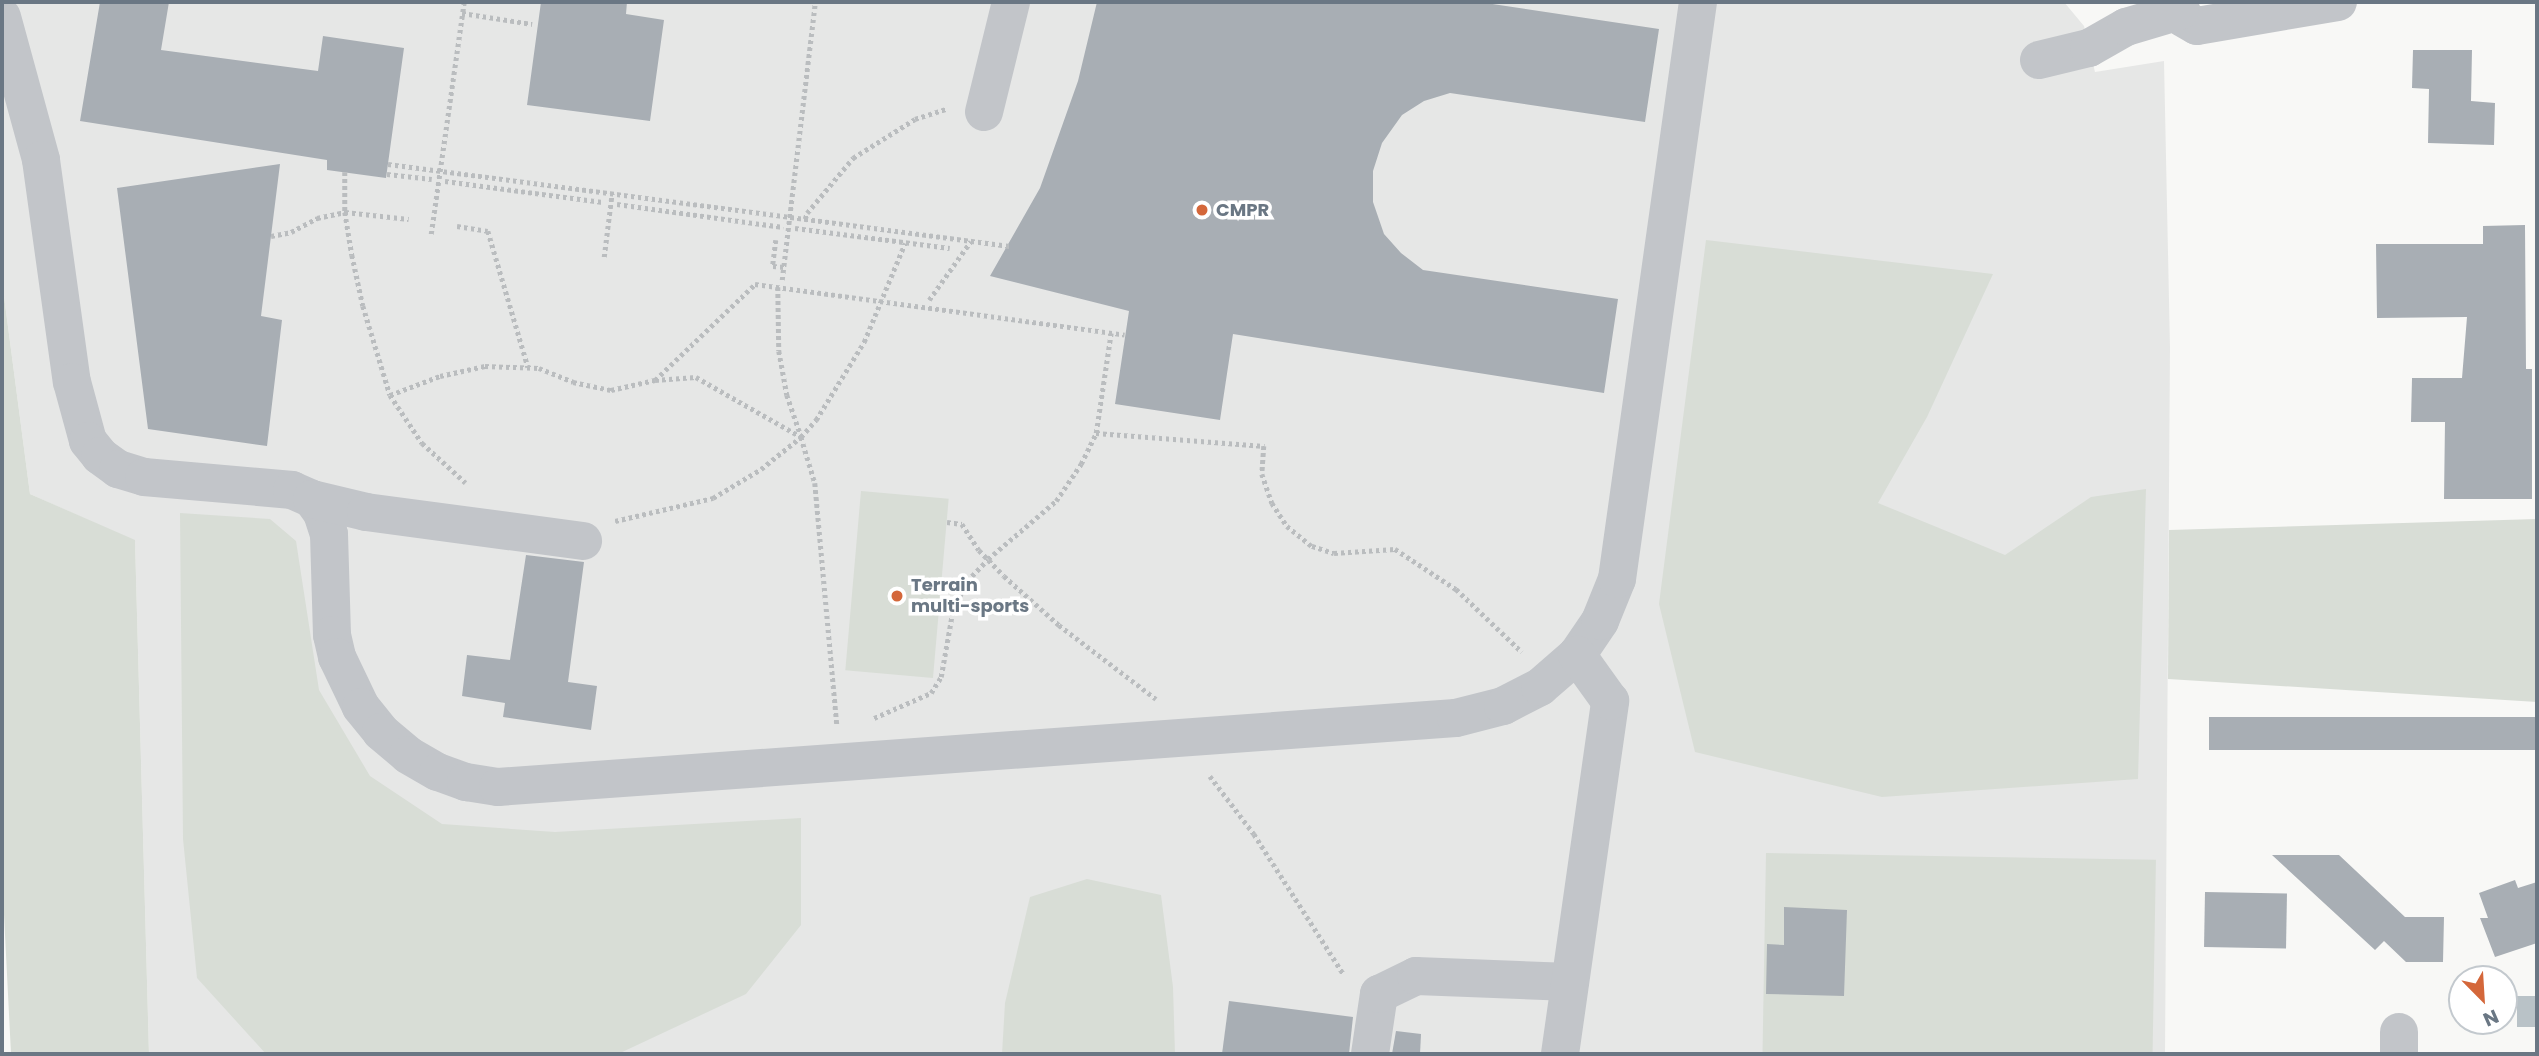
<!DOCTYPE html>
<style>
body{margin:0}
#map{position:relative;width:2539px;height:1056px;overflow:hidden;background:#f8f8f6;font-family:Poppins,sans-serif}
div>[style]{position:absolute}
.built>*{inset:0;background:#e6e7e6}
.green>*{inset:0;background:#d8ddd6;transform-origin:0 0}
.water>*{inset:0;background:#b9c2c7;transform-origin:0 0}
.building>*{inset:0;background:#a8aeb4;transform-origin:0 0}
.path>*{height:4.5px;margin-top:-2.25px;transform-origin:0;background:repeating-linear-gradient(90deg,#babdbf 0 3.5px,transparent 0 7px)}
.minor>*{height:38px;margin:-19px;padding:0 19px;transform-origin:19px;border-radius:19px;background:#c2c5c9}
.dots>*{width:19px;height:19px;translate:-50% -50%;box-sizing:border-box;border:4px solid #fff;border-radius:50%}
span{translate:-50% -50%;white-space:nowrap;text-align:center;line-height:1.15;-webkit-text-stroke:7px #fff;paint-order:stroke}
.poi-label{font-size:18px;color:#6a7784;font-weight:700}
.left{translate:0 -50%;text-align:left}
.frame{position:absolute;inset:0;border:4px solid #6a7784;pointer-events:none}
.north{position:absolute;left:2448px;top:965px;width:70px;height:70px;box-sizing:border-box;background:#fff;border:2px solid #c3c9ce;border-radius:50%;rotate:156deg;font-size:19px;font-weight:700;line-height:28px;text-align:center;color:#6a7784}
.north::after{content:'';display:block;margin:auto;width:24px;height:32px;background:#d4673a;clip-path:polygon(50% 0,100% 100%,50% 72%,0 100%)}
</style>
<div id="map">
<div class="built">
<i style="clip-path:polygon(2px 2px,2064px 2px,2084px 26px,2095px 72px,2164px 61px,2170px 348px,2165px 1054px,149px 1054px,135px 541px,30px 494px,2px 281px)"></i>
</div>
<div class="green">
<i style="clip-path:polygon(1706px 240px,1993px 274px,1927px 417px,1878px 503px,2005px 555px,2091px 497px,2146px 489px,2138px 779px,1882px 797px,1695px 752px,1659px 604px)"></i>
<i style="clip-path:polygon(2px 281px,30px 494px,135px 540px,149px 1054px,11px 1054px,2px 875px)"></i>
<i style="left:861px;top:491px;width:88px;height:180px;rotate:5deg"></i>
<i style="clip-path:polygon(180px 513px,270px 519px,296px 541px,319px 690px,370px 776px,442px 824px,555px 832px,801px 818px,801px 925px,746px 994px,618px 1054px,266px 1054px,197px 978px,183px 839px)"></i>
<i style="clip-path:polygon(2537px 519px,2537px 702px,2168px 679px,2169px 530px)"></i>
<i style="left:1766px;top:853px;width:390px;height:201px;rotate:1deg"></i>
<i style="clip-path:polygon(1087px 879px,1161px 895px,1173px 987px,1175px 1054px,1002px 1054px,1005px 1003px,1030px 897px)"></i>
</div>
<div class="water">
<i style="left:2517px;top:996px;width:20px;height:31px"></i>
</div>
<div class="building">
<i style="clip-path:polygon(100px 2px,169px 2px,161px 50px,318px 71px,323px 36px,404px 48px,386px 178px,327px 170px,327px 160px,80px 121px)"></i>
<i style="clip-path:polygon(541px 2px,627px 2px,626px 14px,664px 20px,650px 121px,527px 105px)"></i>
<i style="clip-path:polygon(1097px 2px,1479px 2px,1659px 29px,1645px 122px,1450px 93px,1424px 101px,1402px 115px,1382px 143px,1373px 171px,1373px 202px,1384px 234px,1401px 253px,1423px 270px,1618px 299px,1604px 393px,1233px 334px,1220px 420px,1115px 404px,1129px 311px,990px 276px,1040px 188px,1078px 81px)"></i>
<i style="clip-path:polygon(2413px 50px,2472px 50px,2471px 101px,2495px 103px,2494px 145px,2428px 143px,2429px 89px,2412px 88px)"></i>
<i style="clip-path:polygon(280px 164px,261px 316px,282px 320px,267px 446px,148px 429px,117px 188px)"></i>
<i style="clip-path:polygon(2525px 225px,2526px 369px,2532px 369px,2532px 499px,2444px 499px,2445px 422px,2411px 422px,2412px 378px,2462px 378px,2467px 317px,2377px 318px,2376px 244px,2483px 244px,2483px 226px)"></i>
<i style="clip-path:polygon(526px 555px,584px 562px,568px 682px,597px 686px,591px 730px,503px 717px,505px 703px,462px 696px,467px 655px,510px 660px)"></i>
<i style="left:2537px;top:717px;width:33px;height:328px;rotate:90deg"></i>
<i style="clip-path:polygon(2272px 855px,2339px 855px,2405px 917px,2444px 917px,2443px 962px,2406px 962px,2384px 941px,2375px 950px)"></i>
<i style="clip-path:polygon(2515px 880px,2518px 888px,2537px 882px,2537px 943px,2495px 957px,2480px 918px,2488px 918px,2479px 893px)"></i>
<i style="left:2205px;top:892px;width:82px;height:55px;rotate:1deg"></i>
<i style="clip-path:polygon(1784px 907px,1847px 910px,1844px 996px,1766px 994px,1767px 944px,1784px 945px)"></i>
<i style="clip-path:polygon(1229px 1001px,1353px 1017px,1349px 1054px,1222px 1054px)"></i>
<i style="clip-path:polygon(1396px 1031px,1421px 1034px,1420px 1054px,1392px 1054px)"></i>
</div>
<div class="path">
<i style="left:462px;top:13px;width:71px;rotate:8.9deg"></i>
<i style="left:388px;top:164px;width:627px;rotate:7.51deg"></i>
<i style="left:345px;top:172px;width:40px;rotate:90deg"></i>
<i style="left:345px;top:212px;width:44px;rotate:80.8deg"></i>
<i style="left:352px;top:255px;width:52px;rotate:77.8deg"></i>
<i style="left:363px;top:306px;width:93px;rotate:73.1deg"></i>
<i style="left:390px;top:395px;width:58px;rotate:56.3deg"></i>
<i style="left:422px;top:443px;width:59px;rotate:42.3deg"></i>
<i style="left:387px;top:174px;width:45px;rotate:6.3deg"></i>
<i style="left:445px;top:181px;width:159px;rotate:7.6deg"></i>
<i style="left:617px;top:204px;width:168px;rotate:7.9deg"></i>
<i style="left:805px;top:219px;width:6px;rotate:-72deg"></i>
<i style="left:807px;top:213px;width:72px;rotate:-50.1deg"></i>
<i style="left:853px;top:158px;width:73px;rotate:-32.2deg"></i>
<i style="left:915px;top:119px;width:32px;rotate:-18deg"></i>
<i style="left:457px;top:226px;width:31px;rotate:9deg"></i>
<i style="left:488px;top:231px;width:142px;rotate:73.6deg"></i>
<i style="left:795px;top:228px;width:156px;rotate:7.4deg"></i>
<i style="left:431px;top:234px;width:234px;rotate:-81.9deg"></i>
<i style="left:271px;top:236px;width:20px;rotate:-11deg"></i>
<i style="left:291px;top:232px;width:30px;rotate:-28deg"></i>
<i style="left:317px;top:218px;width:29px;rotate:-12deg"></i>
<i style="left:345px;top:212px;width:64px;rotate:6.2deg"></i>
<i style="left:776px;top:240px;width:26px;rotate:97deg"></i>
<i style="left:773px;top:266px;width:11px;rotate:5deg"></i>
<i style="left:604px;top:257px;width:64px;rotate:-82.9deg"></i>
<i style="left:782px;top:280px;width:280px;rotate:-83.2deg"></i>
<i style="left:778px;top:287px;width:64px;rotate:89.1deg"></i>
<i style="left:779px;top:351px;width:45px;rotate:79.7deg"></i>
<i style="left:787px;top:395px;width:43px;rotate:71.1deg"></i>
<i style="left:929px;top:300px;width:72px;rotate:-54.6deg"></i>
<i style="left:655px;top:380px;width:139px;rotate:-43.8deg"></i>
<i style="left:755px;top:284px;width:373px;rotate:7.8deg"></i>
<i style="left:390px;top:395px;width:53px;rotate:-20.8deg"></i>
<i style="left:440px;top:376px;width:46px;rotate:-12.5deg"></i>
<i style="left:485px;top:366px;width:54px;rotate:2.1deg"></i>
<i style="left:539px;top:368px;width:37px;rotate:22deg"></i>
<i style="left:573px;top:382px;width:39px;rotate:12deg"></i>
<i style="left:611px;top:390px;width:45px;rotate:-12.8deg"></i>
<i style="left:655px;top:380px;width:41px;rotate:-4.2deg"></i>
<i style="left:696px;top:377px;width:121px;rotate:29.7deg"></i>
<i style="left:801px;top:437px;width:48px;rotate:73.1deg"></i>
<i style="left:815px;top:483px;width:242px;rotate:84.8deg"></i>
<i style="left:1096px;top:433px;width:169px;rotate:4.4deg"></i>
<i style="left:1264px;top:446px;width:28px;rotate:94deg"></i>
<i style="left:1262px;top:474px;width:31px;rotate:71deg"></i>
<i style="left:1272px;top:503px;width:27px;rotate:57deg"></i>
<i style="left:1287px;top:526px;width:32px;rotate:39deg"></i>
<i style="left:1312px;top:546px;width:23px;rotate:18deg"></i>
<i style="left:1334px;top:553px;width:61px;rotate:-3.8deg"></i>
<i style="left:1395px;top:549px;width:73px;rotate:33.3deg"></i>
<i style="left:1456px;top:589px;width:91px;rotate:43.7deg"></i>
<i style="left:615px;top:521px;width:101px;rotate:-13.2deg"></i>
<i style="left:713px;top:498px;width:56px;rotate:-31.1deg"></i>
<i style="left:761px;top:469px;width:51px;rotate:-38.7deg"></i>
<i style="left:801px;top:437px;width:23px;rotate:-49deg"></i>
<i style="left:816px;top:420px;width:92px;rotate:-58.4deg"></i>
<i style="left:864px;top:342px;width:107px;rotate:-67.5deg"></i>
<i style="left:947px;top:522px;width:15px;rotate:8deg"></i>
<i style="left:962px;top:524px;width:31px;rotate:57deg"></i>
<i style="left:979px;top:550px;width:36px;rotate:46deg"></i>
<i style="left:1004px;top:576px;width:74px;rotate:41.7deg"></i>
<i style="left:1059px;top:625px;width:122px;rotate:37.3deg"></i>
<i style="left:874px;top:718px;width:62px;rotate:-23.7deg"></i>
<i style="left:931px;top:693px;width:19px;rotate:-58deg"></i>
<i style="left:941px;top:677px;width:69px;rotate:-80deg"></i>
<i style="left:953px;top:609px;width:31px;rotate:-63deg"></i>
<i style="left:967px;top:581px;width:30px;rotate:-46deg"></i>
<i style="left:988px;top:559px;width:89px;rotate:-40.5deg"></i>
<i style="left:1056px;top:501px;width:45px;rotate:-56deg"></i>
<i style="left:1081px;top:464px;width:34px;rotate:-64deg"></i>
<i style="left:1096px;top:433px;width:101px;rotate:-81.5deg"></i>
<i style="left:1210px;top:776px;width:73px;rotate:52.8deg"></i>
<i style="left:1254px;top:834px;width:167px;rotate:57.4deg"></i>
</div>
<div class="minor">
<i style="left:2179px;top:2px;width:16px;rotate:76deg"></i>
<i style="left:2183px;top:18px;width:16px;rotate:30deg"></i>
<i style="left:2197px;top:26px;width:143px;rotate:-9.7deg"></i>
<i style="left:2px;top:17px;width:148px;rotate:74.7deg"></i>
<i style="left:41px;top:160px;width:224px;rotate:82.1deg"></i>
<i style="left:72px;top:382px;width:61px;rotate:74.8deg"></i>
<i style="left:88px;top:441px;width:19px;rotate:51deg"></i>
<i style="left:100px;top:456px;width:22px;rotate:36deg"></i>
<i style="left:118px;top:469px;width:27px;rotate:17deg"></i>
<i style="left:144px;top:477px;width:149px;rotate:5deg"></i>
<i style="left:292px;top:490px;width:22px;rotate:24deg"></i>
<i style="left:312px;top:499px;width:17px;rotate:54deg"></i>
<i style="left:322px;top:513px;width:22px;rotate:72deg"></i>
<i style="left:329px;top:534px;width:101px;rotate:88.3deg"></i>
<i style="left:332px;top:635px;width:23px;rotate:77deg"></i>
<i style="left:337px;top:657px;width:55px;rotate:64.4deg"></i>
<i style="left:361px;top:707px;width:32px;rotate:51deg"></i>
<i style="left:381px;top:732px;width:35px;rotate:40deg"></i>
<i style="left:408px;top:755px;width:34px;rotate:30deg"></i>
<i style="left:438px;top:772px;width:30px;rotate:20deg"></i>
<i style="left:466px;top:782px;width:32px;rotate:9deg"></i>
<i style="left:498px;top:787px;width:960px;rotate:-4.12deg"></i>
<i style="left:1456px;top:718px;width:49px;rotate:-14.3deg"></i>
<i style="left:1503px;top:706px;width:42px;rotate:-27.2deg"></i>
<i style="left:1540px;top:687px;width:49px;rotate:-40.9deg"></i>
<i style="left:1577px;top:655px;width:41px;rotate:-55.9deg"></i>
<i style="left:1600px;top:621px;width:45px;rotate:-68deg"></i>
<i style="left:1617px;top:579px;width:583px;rotate:-82.01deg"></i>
<i style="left:2039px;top:60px;width:51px;rotate:-13.5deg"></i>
<i style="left:2089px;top:48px;width:43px;rotate:-29.6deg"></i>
<i style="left:2126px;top:27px;width:56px;rotate:-16.5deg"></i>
<i style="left:984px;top:112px;width:113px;rotate:-76.2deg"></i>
<i style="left:312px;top:499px;width:56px;rotate:13.5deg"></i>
<i style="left:366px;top:512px;width:219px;rotate:7.6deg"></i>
<i style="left:1370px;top:1054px;width:61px;rotate:-81.5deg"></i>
<i style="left:1379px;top:994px;width:41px;rotate:-25.9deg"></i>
<i style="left:1416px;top:976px;width:154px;rotate:2.2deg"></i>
<i style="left:1560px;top:1054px;width:357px;rotate:-81.9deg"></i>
<i style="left:1610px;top:701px;width:57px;rotate:-125.7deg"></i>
<i style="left:2399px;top:1054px;width:22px;rotate:-90deg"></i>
</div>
<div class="dots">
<i style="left:1202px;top:210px;background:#d4673a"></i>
<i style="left:897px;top:596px;background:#d4673a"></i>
</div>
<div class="poi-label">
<span class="left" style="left:1216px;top:210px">CMPR</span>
<span class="left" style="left:911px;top:596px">Terrain<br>multi-sports</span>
</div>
<div class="frame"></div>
<div class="north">N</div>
</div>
